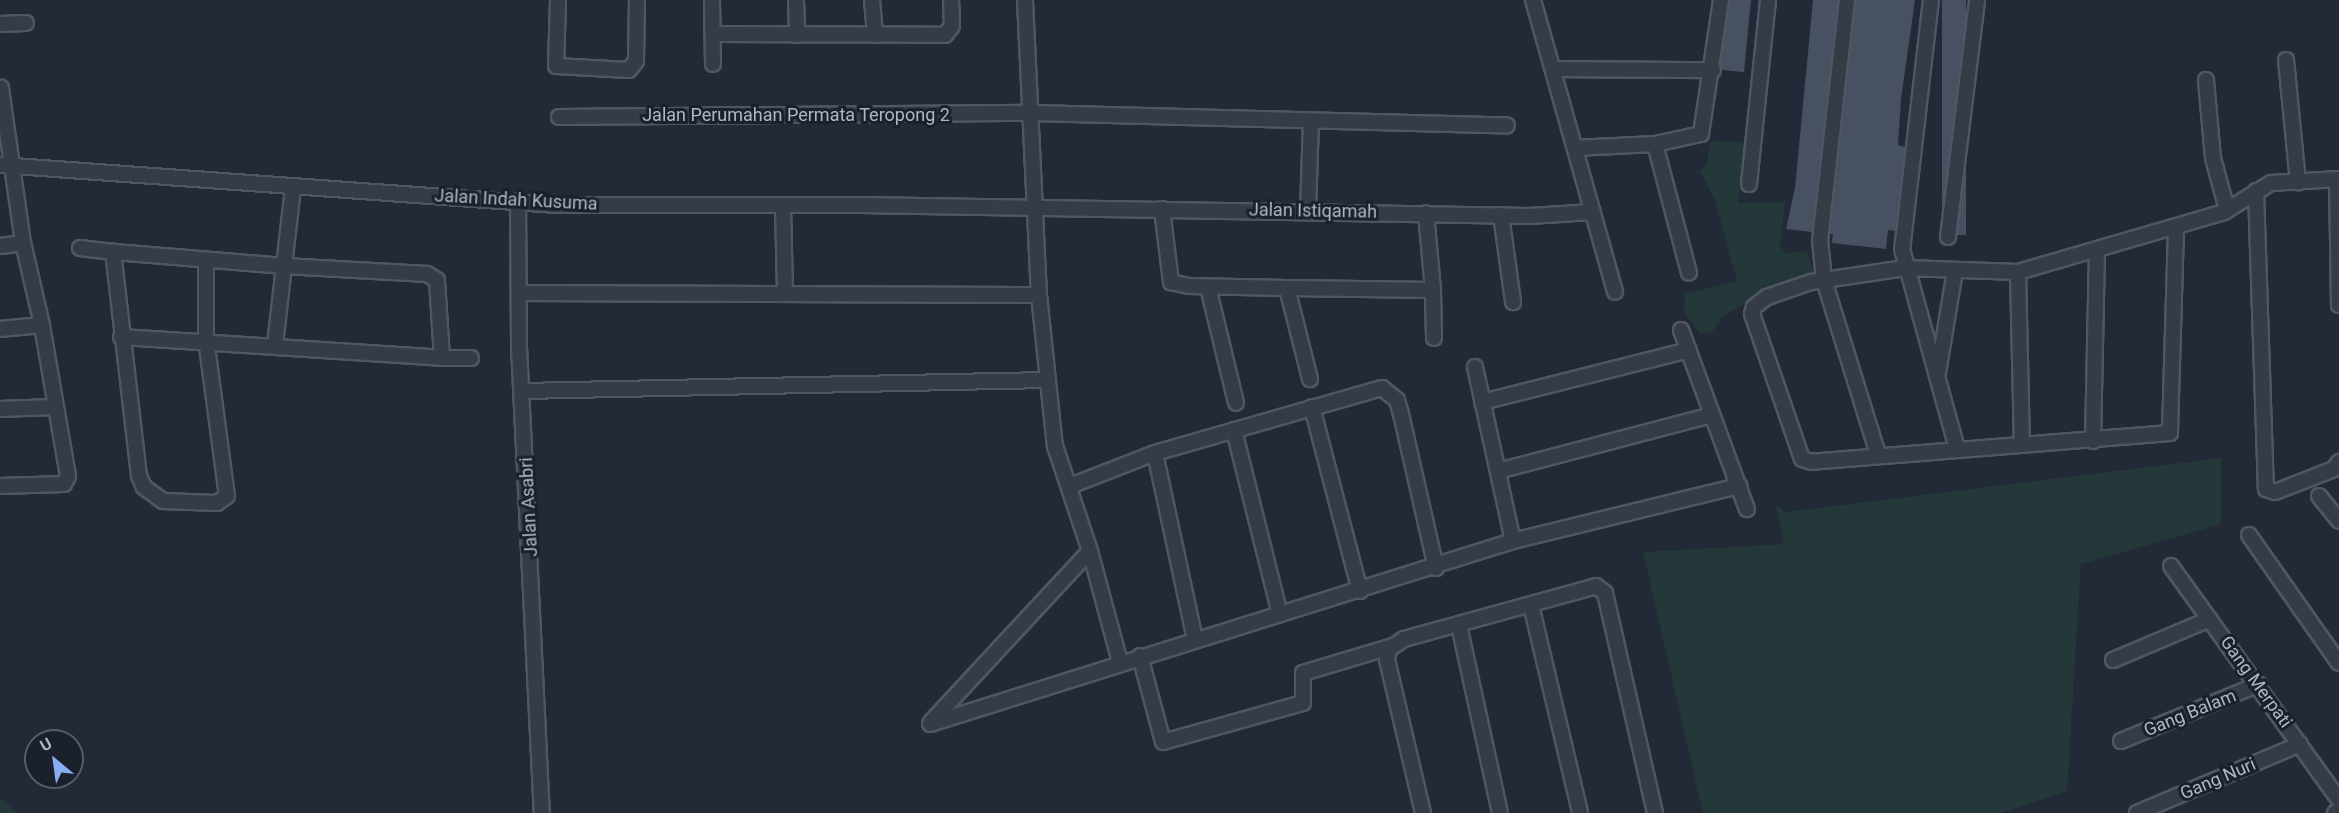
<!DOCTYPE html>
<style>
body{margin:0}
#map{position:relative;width:2339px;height:813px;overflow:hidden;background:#222a37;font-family:Roboto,sans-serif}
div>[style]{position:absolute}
.green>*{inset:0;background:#243739}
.building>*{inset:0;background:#485161;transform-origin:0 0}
.roads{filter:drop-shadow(2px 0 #505762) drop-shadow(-2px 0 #505762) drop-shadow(0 2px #505762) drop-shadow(0 -2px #505762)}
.minor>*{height:14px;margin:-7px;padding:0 7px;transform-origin:7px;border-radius:7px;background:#353c47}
span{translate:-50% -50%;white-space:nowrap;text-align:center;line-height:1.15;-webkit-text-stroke:6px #1a212c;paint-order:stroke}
.street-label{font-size:18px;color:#b0b7c4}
.north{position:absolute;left:24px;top:729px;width:60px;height:60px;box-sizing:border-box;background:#1a212c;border:2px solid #565d69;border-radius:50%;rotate:331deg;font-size:16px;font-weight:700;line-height:24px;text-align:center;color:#b0b7c4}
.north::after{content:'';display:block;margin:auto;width:21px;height:27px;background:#87adf2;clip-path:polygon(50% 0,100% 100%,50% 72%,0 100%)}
</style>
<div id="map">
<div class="green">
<i style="clip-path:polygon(1710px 141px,1741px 142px,1745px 146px,1738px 203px,1785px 202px,1780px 245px,1785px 253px,1807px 251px,1815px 275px,1758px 296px,1723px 316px,1712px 332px,1700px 334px,1684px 313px,1685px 294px,1737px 281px,1714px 197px,1699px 171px,1707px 165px)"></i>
<i style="clip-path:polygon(2221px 458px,2221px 524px,2081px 564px,2067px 791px,2001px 813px,1703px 813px,1643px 552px,1784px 544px,1776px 506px,1785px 512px)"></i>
<i style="clip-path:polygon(0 798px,6px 802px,17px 813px,0 813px)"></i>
</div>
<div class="building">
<i style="clip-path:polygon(1730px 0,1751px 0,1744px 72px,1722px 70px,1720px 65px)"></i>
<i style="clip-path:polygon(1813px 0,1838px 0,1812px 232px,1786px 229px,1795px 188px)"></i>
<i style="clip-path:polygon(1856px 0,1915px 0,1901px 99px,1898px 145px,1905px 147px,1895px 231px,1888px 230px,1886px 249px,1832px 243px,1833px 234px,1830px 234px)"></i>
<i style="left:1942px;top:0;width:24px;height:235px"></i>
</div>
<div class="roads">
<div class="minor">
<i style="left:558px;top:0;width:66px;rotate:91.7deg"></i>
<i style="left:556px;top:66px;width:73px;rotate:3.1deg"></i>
<i style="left:629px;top:70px;width:11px;rotate:-52deg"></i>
<i style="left:636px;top:61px;width:61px;rotate:-89.1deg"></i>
<i style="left:712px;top:0;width:64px;rotate:89.1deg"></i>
<i style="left:796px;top:0;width:35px;rotate:88deg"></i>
<i style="left:872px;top:0;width:35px;rotate:85deg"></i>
<i style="left:1025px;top:0;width:295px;rotate:87.3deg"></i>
<i style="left:1039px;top:295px;width:152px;rotate:84deg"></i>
<i style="left:1055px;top:446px;width:111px;rotate:71.6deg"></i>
<i style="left:1090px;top:551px;width:115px;rotate:74.9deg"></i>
<i style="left:1533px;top:0;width:303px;rotate:74.3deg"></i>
<i style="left:1847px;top:0;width:242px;rotate:96.4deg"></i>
<i style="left:1820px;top:240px;width:40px;rotate:84.3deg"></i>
<i style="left:1824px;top:280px;width:182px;rotate:72.8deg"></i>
<i style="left:1931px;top:0;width:251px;rotate:96.6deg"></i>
<i style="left:1902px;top:249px;width:207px;rotate:74.6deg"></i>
<i style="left:0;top:24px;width:26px;rotate:-2deg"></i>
<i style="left:713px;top:34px;width:232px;rotate:0.2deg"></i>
<i style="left:945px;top:35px;width:11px;rotate:-52deg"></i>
<i style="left:952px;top:26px;width:26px;rotate:-92deg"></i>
<i style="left:2286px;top:60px;width:123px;rotate:84.4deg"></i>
<i style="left:1554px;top:69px;width:159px;rotate:0.4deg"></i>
<i style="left:2206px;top:80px;width:78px;rotate:84.9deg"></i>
<i style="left:2213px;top:158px;width:54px;rotate:74.9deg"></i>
<i style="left:559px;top:117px;width:474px;rotate:-0.5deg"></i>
<i style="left:1033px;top:113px;width:474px;rotate:1.5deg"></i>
<i style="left:1655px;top:144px;width:133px;rotate:75.2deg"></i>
<i style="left:1575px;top:148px;width:80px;rotate:-2.9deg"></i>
<i style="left:1655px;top:144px;width:47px;rotate:-12.3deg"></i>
<i style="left:1701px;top:134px;width:135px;rotate:-81.5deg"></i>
<i style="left:0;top:165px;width:556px;rotate:4.12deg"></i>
<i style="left:555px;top:205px;width:304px"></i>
<i style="left:859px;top:205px;width:670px;rotate:0.94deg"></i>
<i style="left:1529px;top:216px;width:64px;rotate:-3.6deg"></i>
<i style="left:2337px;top:179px;width:126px;rotate:89.1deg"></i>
<i style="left:1749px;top:184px;width:185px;rotate:-84.1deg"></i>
<i style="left:2256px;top:191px;width:298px;rotate:88.1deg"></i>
<i style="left:2266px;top:489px;width:9px;rotate:18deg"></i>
<i style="left:2275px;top:492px;width:63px;rotate:-21.3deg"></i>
<i style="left:2334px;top:469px;width:9px;rotate:-54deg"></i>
<i style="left:518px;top:201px;width:146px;rotate:89.6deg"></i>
<i style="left:519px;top:347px;width:467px;rotate:87.2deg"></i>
<i style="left:783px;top:205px;width:89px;rotate:88.7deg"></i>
<i style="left:1162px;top:209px;width:74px;rotate:83deg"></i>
<i style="left:1171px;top:282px;width:18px;rotate:13deg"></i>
<i style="left:1189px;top:286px;width:98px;rotate:1.2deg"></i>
<i style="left:1287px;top:288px;width:146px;rotate:0.8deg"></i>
<i style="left:1433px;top:290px;width:77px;rotate:-95.2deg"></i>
<i style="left:1308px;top:211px;width:89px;rotate:-88.1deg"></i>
<i style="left:1501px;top:215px;width:88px;rotate:82.1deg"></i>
<i style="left:2176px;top:229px;width:204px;rotate:91.7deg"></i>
<i style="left:2170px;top:433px;width:359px;rotate:175.4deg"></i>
<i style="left:1812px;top:462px;width:10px;rotate:-163deg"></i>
<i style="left:1802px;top:459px;width:153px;rotate:-109deg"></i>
<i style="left:1752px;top:314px;width:7px;rotate:-74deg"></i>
<i style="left:1754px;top:307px;width:16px;rotate:-38deg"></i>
<i style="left:1767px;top:297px;width:46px;rotate:-18.8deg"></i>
<i style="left:1811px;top:282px;width:95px;rotate:-8.5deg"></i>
<i style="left:1905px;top:268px;width:113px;rotate:2deg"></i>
<i style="left:2018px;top:272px;width:215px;rotate:-16.2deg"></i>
<i style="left:2224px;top:212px;width:55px;rotate:-31.7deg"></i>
<i style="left:2271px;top:183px;width:68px;rotate:-3.4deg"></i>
<i style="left:1948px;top:237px;width:239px;rotate:-83deg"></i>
<i style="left:0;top:246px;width:23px;rotate:-7deg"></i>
<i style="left:80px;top:248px;width:33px;rotate:7deg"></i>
<i style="left:206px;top:260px;width:79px;rotate:90deg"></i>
<i style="left:206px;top:339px;width:158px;rotate:82.4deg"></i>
<i style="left:227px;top:496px;width:12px;rotate:145deg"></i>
<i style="left:217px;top:503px;width:54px;rotate:-177.9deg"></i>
<i style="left:163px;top:501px;width:24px;rotate:-144deg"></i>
<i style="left:144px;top:487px;width:12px;rotate:-114deg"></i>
<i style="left:139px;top:476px;width:226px;rotate:-96.6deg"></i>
<i style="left:113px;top:252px;width:14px;rotate:4deg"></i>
<i style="left:127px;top:253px;width:158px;rotate:4.7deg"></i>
<i style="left:284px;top:266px;width:79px;rotate:-83.4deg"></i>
<i style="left:2018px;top:272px;width:173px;rotate:88.7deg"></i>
<i style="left:1208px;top:287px;width:119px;rotate:76.4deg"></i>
<i style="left:1287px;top:288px;width:94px;rotate:75.8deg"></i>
<i style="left:1433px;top:290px;width:48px;rotate:88.8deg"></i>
<i style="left:519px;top:293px;width:520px;rotate:0.22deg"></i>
<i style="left:0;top:329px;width:42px;rotate:-5.4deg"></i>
<i style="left:1681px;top:330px;width:191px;rotate:69.8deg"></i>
<i style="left:121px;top:337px;width:322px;rotate:3.7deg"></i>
<i style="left:442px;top:358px;width:78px;rotate:-93.7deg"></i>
<i style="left:437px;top:280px;width:12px;rotate:-149deg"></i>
<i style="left:427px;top:274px;width:143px;rotate:-176.8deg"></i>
<i style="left:284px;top:266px;width:80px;rotate:96.5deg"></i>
<i style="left:442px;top:358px;width:29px"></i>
<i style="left:1475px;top:367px;width:178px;rotate:77.7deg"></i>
<i style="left:1938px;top:373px;width:104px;rotate:-80.6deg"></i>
<i style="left:522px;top:391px;width:526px;rotate:-1.2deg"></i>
<i style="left:1482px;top:402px;width:213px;rotate:-14.1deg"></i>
<i style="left:1312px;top:407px;width:190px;rotate:75.4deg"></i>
<i style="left:0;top:409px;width:53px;rotate:-2.2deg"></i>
<i style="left:1234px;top:430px;width:190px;rotate:76deg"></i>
<i style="left:2093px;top:441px;width:191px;rotate:-88.8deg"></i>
<i style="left:1155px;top:453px;width:191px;rotate:77.9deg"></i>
<i style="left:1498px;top:471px;width:221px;rotate:-14.7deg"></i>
<i style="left:0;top:486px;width:64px;rotate:-1.8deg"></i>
<i style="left:64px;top:484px;width:9px;rotate:-63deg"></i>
<i style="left:68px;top:476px;width:153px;rotate:-99.8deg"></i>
<i style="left:42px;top:325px;width:84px;rotate:-103deg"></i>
<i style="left:23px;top:243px;width:157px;rotate:-98.1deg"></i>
<i style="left:1070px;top:486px;width:91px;rotate:-21.2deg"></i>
<i style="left:1155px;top:453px;width:236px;rotate:-16deg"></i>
<i style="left:1382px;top:388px;width:19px;rotate:39deg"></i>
<i style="left:1397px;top:400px;width:15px;rotate:74deg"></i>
<i style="left:1401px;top:414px;width:158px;rotate:77.2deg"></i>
<i style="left:2319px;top:496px;width:32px;rotate:51deg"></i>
<i style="left:2249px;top:535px;width:156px;rotate:54.9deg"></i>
<i style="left:2171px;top:566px;width:288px;rotate:54.3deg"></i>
<i style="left:1531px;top:605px;width:214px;rotate:76.7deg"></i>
<i style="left:1459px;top:625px;width:192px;rotate:77.7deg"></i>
<i style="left:1140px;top:656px;width:89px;rotate:75deg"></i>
<i style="left:1163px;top:742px;width:145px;rotate:-15.6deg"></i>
<i style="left:1303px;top:703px;width:30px;rotate:-90deg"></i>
<i style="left:1303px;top:673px;width:94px;rotate:-16.7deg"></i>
<i style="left:2113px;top:660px;width:105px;rotate:-22.9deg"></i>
<i style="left:931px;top:722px;width:233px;rotate:-47.1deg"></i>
<i style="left:930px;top:724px;width:611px;rotate:-17.43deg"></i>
<i style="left:1513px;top:541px;width:233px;rotate:-13.7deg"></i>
<i style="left:2121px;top:741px;width:149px;rotate:-22.4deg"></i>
<i style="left:1423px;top:813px;width:158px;rotate:-103.2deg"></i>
<i style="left:1387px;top:659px;width:10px;rotate:-79deg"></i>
<i style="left:1389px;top:649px;width:18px;rotate:-34deg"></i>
<i style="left:1404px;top:639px;width:199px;rotate:-15.4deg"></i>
<i style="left:1596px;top:586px;width:11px;rotate:38deg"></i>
<i style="left:1605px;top:593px;width:226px;rotate:77.2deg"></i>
<i style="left:2137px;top:813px;width:177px;rotate:-22.9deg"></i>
<i style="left:2335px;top:813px;width:4px;rotate:-27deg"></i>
</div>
</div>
<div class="street-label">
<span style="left:796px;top:115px">Jalan Perumahan Permata Teropong 2</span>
<span style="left:516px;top:200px;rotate:3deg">Jalan Indah Kusuma</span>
<span style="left:1313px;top:211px;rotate:1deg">Jalan Istiqamah</span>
<span style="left:529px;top:507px;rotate:-93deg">Jalan Asabri</span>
<span style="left:2256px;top:682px;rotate:54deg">Gang Merpati</span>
<span style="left:2190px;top:713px;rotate:-22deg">Gang Balam</span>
<span style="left:2218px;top:779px;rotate:-23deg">Gang Nuri</span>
</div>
<div class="north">U</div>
</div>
